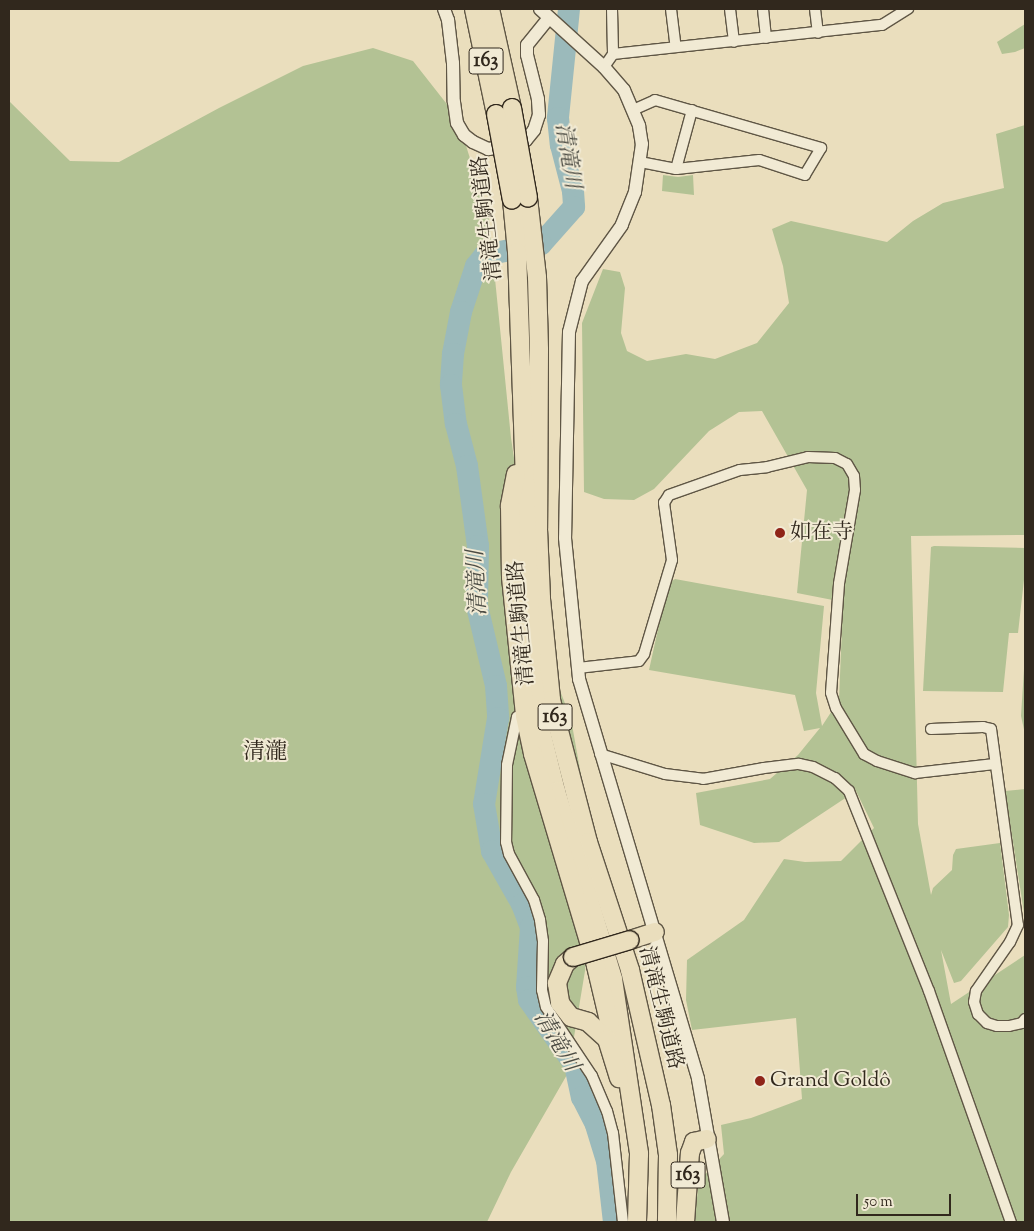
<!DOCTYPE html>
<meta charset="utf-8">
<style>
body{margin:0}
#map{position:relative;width:1034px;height:1231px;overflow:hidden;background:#eadebd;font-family:"Sorts Mill Goudy","Noto Serif JP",serif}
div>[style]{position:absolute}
.green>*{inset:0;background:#b3c294}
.river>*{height:22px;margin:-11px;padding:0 11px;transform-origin:11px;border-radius:11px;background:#9bbabb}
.roads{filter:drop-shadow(1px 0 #5f5645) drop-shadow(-1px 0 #5f5645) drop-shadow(0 1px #5f5645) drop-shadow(0 -1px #5f5645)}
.minor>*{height:10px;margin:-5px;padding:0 5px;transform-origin:5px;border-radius:5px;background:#f1ead4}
.tertiary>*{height:12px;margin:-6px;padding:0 6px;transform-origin:6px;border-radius:6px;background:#f1ead4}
.trunk>*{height:18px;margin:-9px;padding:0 9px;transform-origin:9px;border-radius:9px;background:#eadebd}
.bridges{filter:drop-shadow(1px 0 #31281d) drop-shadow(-1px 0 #31281d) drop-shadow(0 1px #31281d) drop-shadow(0 -1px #31281d)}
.trunk-bridge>*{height:18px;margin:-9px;padding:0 9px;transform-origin:9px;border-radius:9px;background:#eadebd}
.dots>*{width:14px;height:14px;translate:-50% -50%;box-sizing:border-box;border:2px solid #f1ead4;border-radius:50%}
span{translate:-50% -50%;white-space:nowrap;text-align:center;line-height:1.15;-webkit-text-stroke:4px #f1ead4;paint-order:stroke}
.shield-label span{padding:1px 4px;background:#f1ead4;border:1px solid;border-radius:4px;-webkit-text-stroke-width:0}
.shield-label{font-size:20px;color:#31281d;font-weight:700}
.street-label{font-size:21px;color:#31281d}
.poi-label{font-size:21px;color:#31281d}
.left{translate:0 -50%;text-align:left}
.water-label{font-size:22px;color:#4c4c44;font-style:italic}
.neighbourhood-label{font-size:22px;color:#31281d}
.frame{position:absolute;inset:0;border:10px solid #31281d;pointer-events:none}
.scale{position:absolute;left:856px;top:1194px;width:95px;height:22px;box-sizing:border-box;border:2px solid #31281d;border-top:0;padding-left:6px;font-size:15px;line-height:18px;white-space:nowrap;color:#31281d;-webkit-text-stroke:4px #f1ead4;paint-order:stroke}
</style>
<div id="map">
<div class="green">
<i style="clip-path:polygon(1025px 24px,1025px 48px,1015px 52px,1002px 54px,997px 42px)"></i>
<i style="clip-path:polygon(373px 48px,413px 61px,457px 117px,489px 219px,511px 438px,542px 644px,571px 719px,597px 865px,585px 971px,568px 1073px,511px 1172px,487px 1222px,9px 1222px,9px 101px,70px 161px,119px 162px,219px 108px,303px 66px)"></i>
<i style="clip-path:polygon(1025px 125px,1025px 535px,911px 536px,918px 824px,931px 895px,933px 888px,952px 870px,953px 855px,956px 849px,1000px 843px,1009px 915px,1008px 927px,961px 981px,954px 983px,941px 950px,951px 1004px,1025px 955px,1025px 1222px,694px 1222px,699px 1181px,724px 1154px,721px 1125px,751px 1118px,802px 1099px,796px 1018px,692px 1030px,686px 1000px,687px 960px,744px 920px,784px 859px,805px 862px,841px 861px,874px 828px,856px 791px,779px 842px,754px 843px,700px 825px,696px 793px,770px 779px,798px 755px,820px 728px,804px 731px,795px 695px,649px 670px,668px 584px,675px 579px,824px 606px,816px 693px,822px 726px,839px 700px,843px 602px,797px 593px,807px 490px,762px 411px,739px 412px,709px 431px,654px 489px,634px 500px,604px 499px,584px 492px,582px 323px,603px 269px,620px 272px,625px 288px,621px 333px,627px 351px,647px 361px,686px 354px,715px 359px,757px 343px,789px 303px,783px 266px,772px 229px,791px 221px,887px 242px,913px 221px,943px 203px,1004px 188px,996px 134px)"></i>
<i style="clip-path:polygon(663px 175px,678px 177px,693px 175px,694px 195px,662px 191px)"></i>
<i style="clip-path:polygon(934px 546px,1025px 548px,1025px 571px,1018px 633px,1009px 633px,1003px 692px,923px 691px,931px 547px)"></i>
<i style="clip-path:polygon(1025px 654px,1025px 734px,1021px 716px)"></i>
<i style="clip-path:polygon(1025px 789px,1025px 919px,1005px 791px)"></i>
</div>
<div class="river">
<i style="left:569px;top:9px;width:110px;rotate:95.8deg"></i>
<i style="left:558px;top:118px;width:27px;rotate:84deg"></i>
<i style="left:561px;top:145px;width:48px;rotate:75.4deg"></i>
<i style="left:573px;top:191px;width:16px;rotate:86deg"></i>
<i style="left:574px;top:207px;width:50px;rotate:131.7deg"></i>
<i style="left:541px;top:244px;width:57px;rotate:168.9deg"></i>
<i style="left:485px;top:255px;width:14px;rotate:129deg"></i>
<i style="left:476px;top:266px;width:48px;rotate:108.1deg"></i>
<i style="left:461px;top:312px;width:43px;rotate:100.8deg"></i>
<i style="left:453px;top:354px;width:31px;rotate:94deg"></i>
<i style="left:451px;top:385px;width:39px;rotate:83deg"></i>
<i style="left:456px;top:424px;width:43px;rotate:75.3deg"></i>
<i style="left:467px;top:466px;width:81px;rotate:82.2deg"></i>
<i style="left:478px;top:546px;width:60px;rotate:91deg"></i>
<i style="left:477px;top:606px;width:82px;rotate:76.6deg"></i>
<i style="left:496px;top:686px;width:32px;rotate:86deg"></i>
<i style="left:498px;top:718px;width:87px;rotate:99.2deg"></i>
<i style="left:484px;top:804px;width:48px;rotate:80.3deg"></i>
<i style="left:492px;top:851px;width:61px;rotate:60.5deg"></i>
<i style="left:522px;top:904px;width:25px;rotate:69deg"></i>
<i style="left:531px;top:927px;width:60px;rotate:93.8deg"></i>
<i style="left:527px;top:987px;width:13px;rotate:81deg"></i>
<i style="left:529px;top:1000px;width:80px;rotate:54.7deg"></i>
<i style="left:575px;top:1065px;width:33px;rotate:78deg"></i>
<i style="left:582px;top:1097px;width:31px;rotate:63deg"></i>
<i style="left:596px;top:1125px;width:37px;rotate:73deg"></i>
<i style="left:607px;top:1160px;width:62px;rotate:83.6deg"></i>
</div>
<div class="roads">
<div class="minor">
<i style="left:612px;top:9px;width:45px;rotate:88.7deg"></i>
<i style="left:671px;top:9px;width:38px;rotate:83deg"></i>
<i style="left:730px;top:9px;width:33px;rotate:83deg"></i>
<i style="left:763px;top:9px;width:29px;rotate:84deg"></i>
<i style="left:815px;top:9px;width:24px;rotate:83deg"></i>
<i style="left:604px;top:67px;width:16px;rotate:-55deg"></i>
<i style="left:613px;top:54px;width:271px;rotate:-6.2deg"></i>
<i style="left:882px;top:25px;width:31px;rotate:-32deg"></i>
<i style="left:633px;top:110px;width:24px;rotate:-24deg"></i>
<i style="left:655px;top:100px;width:173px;rotate:16.1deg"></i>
<i style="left:821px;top:148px;width:31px;rotate:121deg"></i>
<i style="left:805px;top:175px;width:48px;rotate:-161.9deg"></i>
<i style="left:759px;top:160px;width:83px;rotate:173.8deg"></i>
<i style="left:676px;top:169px;width:37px;rotate:-169deg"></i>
<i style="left:676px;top:169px;width:61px;rotate:-74.8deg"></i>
<i style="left:578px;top:668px;width:61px;rotate:-6.5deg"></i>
<i style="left:639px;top:661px;width:9px;rotate:-54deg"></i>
<i style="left:644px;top:654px;width:98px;rotate:-73.4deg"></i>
<i style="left:672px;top:560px;width:58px;rotate:-98deg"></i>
<i style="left:664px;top:503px;width:9px;rotate:-58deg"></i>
<i style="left:669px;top:495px;width:75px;rotate:-19.4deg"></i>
<i style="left:740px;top:470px;width:27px;rotate:-6deg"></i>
<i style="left:767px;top:467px;width:42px;rotate:-13.7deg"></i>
<i style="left:808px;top:457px;width:27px;rotate:2deg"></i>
<i style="left:835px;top:458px;width:13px;rotate:27deg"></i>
<i style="left:847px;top:464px;width:14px;rotate:60deg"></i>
<i style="left:854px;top:476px;width:14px;rotate:86deg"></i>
<i style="left:855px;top:490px;width:95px;rotate:99.7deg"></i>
<i style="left:839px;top:584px;width:109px;rotate:94.2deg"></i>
<i style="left:831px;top:693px;width:16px;rotate:72deg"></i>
<i style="left:836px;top:708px;width:54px;rotate:58.7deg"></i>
<i style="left:864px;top:754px;width:15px;rotate:28deg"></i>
<i style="left:877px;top:761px;width:40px;rotate:18deg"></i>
<i style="left:915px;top:773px;width:80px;rotate:-6.5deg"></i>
<i style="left:525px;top:716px;width:8px;rotate:173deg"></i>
<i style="left:517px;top:717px;width:49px;rotate:101.8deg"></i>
<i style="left:507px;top:765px;width:77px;rotate:90.7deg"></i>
<i style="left:506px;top:842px;width:12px;rotate:76deg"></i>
<i style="left:509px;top:854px;width:52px;rotate:61.5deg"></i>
<i style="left:534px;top:900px;width:21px;rotate:73deg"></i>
<i style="left:540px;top:920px;width:21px;rotate:82deg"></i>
<i style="left:543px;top:941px;width:49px;rotate:91.2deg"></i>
<i style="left:542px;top:990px;width:17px;rotate:77deg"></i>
<i style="left:546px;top:1007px;width:83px;rotate:56.3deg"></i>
<i style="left:592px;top:1076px;width:38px;rotate:67deg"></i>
<i style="left:607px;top:1111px;width:23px;rotate:75deg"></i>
<i style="left:613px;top:1133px;width:90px;rotate:83.6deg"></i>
<i style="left:931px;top:729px;width:52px;rotate:-2.2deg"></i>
<i style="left:983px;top:727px;width:8px;rotate:14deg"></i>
<i style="left:991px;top:729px;width:198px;rotate:82.2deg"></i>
<i style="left:1018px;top:925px;width:19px;rotate:115deg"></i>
<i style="left:1010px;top:942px;width:60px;rotate:124.8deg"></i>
<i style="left:976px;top:991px;width:11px;rotate:100deg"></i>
<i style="left:974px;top:1002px;width:13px;rotate:72deg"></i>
<i style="left:978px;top:1014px;width:13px;rotate:45deg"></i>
<i style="left:987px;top:1023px;width:10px;rotate:17deg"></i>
<i style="left:997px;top:1026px;width:12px"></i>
<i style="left:1009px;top:1026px;width:13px;rotate:-13deg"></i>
<i style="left:1022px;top:1023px;width:5px;rotate:-53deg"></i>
<i style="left:600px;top:754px;width:68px;rotate:17.1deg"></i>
<i style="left:665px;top:774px;width:38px;rotate:7deg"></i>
<i style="left:703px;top:779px;width:62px;rotate:-10.2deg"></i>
<i style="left:764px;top:768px;width:35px;rotate:-7deg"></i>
<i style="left:799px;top:764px;width:14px;rotate:12deg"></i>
<i style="left:813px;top:767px;width:25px;rotate:27deg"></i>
<i style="left:835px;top:778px;width:19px;rotate:43deg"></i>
<i style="left:849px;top:791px;width:215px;rotate:68.2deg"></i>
<i style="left:929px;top:991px;width:245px;rotate:70.5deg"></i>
</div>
<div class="tertiary">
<i style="left:444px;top:9px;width:12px;rotate:70deg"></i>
<i style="left:448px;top:20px;width:43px;rotate:83.4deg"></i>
<i style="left:453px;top:63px;width:39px;rotate:89deg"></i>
<i style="left:454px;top:102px;width:21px;rotate:82deg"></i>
<i style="left:457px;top:123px;width:14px;rotate:60deg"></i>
<i style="left:464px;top:135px;width:11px;rotate:38deg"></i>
<i style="left:473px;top:142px;width:17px;rotate:25deg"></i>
<i style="left:488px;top:149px;width:24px;rotate:-7deg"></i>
<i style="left:512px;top:146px;width:15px;rotate:-23deg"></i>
<i style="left:526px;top:140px;width:13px;rotate:-51deg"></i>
<i style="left:534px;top:130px;width:16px;rotate:-72deg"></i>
<i style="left:539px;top:115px;width:16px;rotate:-94deg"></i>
<i style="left:538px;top:99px;width:45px;rotate:-104deg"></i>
<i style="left:527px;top:55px;width:10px;rotate:-90deg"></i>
<i style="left:527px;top:45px;width:35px;rotate:-51deg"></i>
<i style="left:540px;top:9px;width:86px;rotate:42.2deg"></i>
<i style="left:604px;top:67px;width:30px;rotate:49deg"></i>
<i style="left:624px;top:90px;width:39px;rotate:67deg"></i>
<i style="left:639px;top:126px;width:18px;rotate:81deg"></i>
<i style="left:642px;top:144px;width:49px;rotate:98.3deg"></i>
<i style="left:635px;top:192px;width:35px;rotate:112deg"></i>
<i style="left:622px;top:225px;width:69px;rotate:125.5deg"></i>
<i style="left:582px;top:281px;width:53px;rotate:104.3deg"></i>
<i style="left:569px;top:332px;width:206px;rotate:91.1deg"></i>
<i style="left:565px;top:538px;width:142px;rotate:84.3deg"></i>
<i style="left:579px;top:679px;width:417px;rotate:73.4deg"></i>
<i style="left:698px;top:1079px;width:145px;rotate:80.1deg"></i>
</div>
<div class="trunk">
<i style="left:474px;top:9px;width:107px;rotate:78.2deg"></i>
<i style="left:490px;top:9px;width:101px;rotate:77.5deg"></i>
<i style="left:528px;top:198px;width:80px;rotate:83.5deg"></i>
<i style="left:537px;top:277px;width:73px;rotate:88.4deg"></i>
<i style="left:539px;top:350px;width:179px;rotate:90.3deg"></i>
<i style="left:538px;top:529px;width:70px;rotate:87.5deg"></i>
<i style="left:541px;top:599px;width:101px;rotate:84.3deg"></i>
<i style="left:551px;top:700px;width:147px;rotate:75.4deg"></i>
<i style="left:588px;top:842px;width:135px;rotate:71.8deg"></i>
<i style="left:630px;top:970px;width:139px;rotate:77.1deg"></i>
<i style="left:661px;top:1105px;width:50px;rotate:82deg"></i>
<i style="left:668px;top:1155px;width:67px;rotate:90.9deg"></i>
<i style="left:512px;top:200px;width:52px;rotate:84.5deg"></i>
<i style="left:517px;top:252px;width:422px;rotate:88deg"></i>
<i style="left:532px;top:674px;width:58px;rotate:81deg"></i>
<i style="left:541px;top:731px;width:62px;rotate:76deg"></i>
<i style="left:556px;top:791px;width:196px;rotate:73.1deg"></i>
<i style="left:613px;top:979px;width:177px;rotate:81.5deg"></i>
<i style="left:639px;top:1154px;width:68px;rotate:91.7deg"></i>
<i style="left:516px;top:474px;width:33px;rotate:101deg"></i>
<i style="left:510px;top:506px;width:71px;rotate:89.2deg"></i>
<i style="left:511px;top:577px;width:140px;rotate:84.2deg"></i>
<i style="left:525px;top:716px;width:39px;rotate:78deg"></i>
<i style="left:533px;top:754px;width:221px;rotate:73.4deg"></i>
<i style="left:596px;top:966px;width:61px;rotate:76.7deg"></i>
<i style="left:630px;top:940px;width:26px;rotate:-18deg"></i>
<i style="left:573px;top:957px;width:11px;rotate:139deg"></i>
<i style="left:565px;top:964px;width:21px;rotate:113deg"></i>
<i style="left:557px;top:983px;width:20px;rotate:81deg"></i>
<i style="left:560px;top:1003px;width:18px;rotate:52deg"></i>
<i style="left:571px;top:1017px;width:18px;rotate:16deg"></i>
<i style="left:588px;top:1022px;width:25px;rotate:42deg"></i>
<i style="left:607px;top:1039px;width:41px;rotate:72.9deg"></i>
<i style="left:685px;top:1222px;width:69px;rotate:-85.9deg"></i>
<i style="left:690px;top:1153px;width:12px;rotate:-70deg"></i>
<i style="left:694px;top:1142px;width:13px;rotate:-13deg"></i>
</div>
</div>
<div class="bridges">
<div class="trunk-bridge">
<i style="left:512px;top:108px;width:91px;rotate:79.9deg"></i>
<i style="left:496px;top:114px;width:87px;rotate:79.5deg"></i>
<i style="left:573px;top:957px;width:59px;rotate:-16.6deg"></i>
</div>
</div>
<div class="dots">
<i style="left:780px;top:533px;background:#8f2418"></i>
<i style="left:760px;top:1081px;background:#8f2418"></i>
</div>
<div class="shield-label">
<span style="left:486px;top:61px">163</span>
<span style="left:555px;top:717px">163</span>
<span style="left:688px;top:1175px">163</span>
</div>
<div class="street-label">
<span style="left:488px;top:218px;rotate:-97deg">清滝生駒道路</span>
<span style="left:522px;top:623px;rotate:-95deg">清滝生駒道路</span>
<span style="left:660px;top:1008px;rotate:76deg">清滝生駒道路</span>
</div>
<div class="poi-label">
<span class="left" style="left:790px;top:533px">如在寺</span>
<span class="left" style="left:770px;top:1081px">Grand Goldô</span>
</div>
<div class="water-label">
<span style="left:566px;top:156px;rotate:81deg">清滝川</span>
<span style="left:479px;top:583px;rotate:-93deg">清滝川</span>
<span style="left:555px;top:1042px;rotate:59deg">清滝川</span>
</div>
<div class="neighbourhood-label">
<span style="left:265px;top:754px">清瀧</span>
</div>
<div class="frame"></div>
<div class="scale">50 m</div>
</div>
